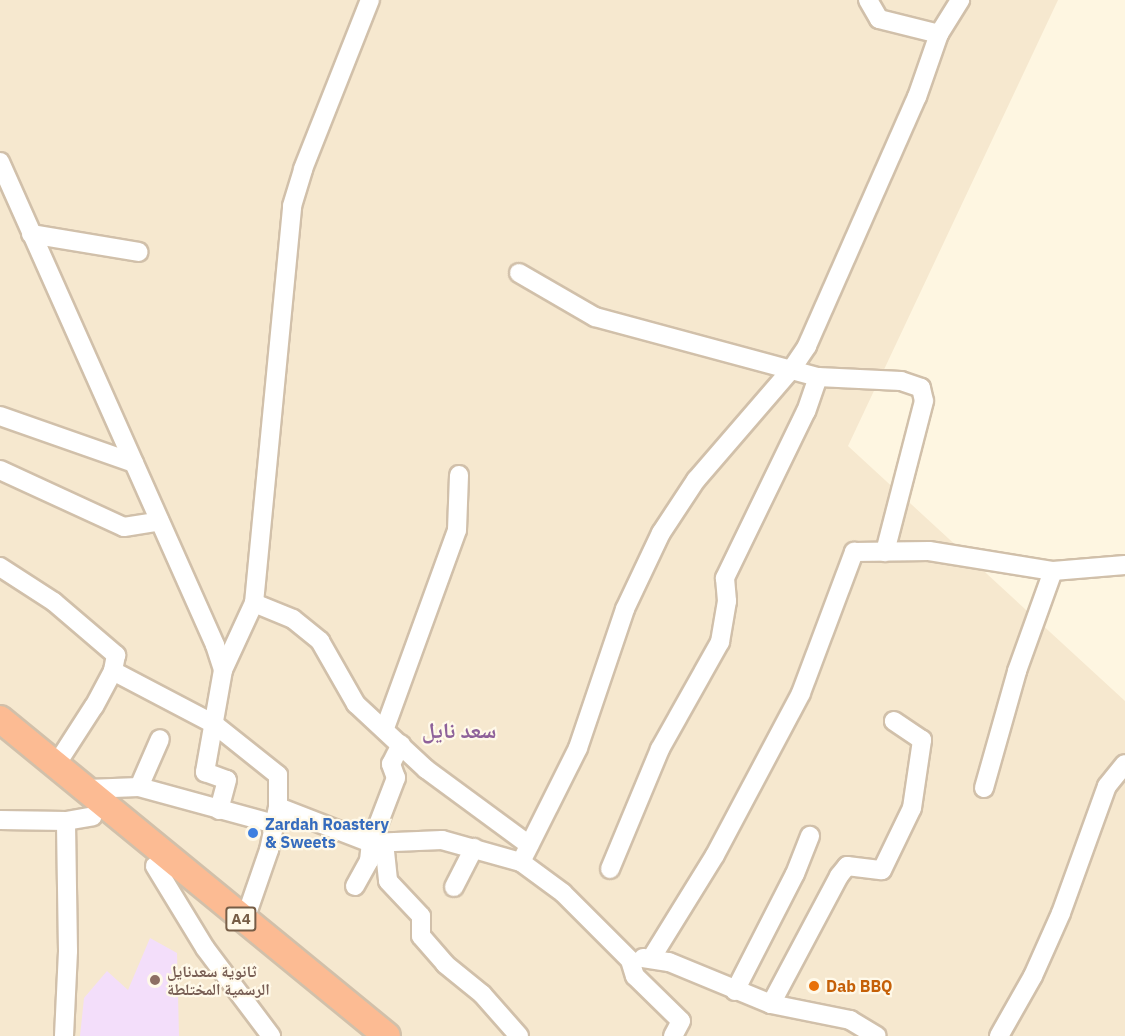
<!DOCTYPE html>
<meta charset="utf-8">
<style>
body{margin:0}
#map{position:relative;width:1125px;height:1036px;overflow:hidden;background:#fef6e1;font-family:"IBM Plex Sans","Noto Naskh Arabic",sans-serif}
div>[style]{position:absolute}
.residential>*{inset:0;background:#f6e8cf}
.education>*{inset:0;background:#f3defa}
.roads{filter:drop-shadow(2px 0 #d1c0aa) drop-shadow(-2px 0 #d1c0aa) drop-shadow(0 2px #d1c0aa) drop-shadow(0 -2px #d1c0aa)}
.minor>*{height:18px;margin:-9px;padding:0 9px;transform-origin:9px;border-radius:9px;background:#fff}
.highway>*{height:26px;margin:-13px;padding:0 13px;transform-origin:13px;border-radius:13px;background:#fcbb93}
.dots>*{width:16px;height:16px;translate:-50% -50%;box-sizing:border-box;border:3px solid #fff9e9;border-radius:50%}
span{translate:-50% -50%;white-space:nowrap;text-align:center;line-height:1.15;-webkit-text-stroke:4.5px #fff9e9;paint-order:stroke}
.shield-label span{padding:2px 4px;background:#fff9e9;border:2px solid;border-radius:4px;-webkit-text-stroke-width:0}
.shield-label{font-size:15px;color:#765d46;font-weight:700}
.shop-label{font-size:16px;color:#366cbe;font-weight:700}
.left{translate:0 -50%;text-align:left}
.education-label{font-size:16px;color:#785e54;font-weight:700}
.food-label{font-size:16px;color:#c56008;font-weight:700}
.district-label{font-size:22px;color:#8e619a;font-weight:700}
</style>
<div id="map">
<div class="residential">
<i style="clip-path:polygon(0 0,1058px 0,848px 446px,1125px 701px,1125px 1036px,0 1036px)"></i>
</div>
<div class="education">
<i style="clip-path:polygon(150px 938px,177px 953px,179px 1036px,80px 1036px,84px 998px,107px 971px,128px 990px)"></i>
</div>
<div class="roads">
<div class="minor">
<i style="left:868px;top:0;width:22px;rotate:60deg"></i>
<i style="left:879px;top:19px;width:62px;rotate:14deg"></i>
<i style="left:0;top:162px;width:529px;rotate:66deg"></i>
<i style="left:215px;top:645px;width:26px;rotate:72deg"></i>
<i style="left:223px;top:670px;width:104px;rotate:100deg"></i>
<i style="left:205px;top:772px;width:23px;rotate:20deg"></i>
<i style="left:227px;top:780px;width:31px;rotate:105deg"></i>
<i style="left:31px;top:234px;width:109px;rotate:9.5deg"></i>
<i style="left:519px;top:273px;width:88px;rotate:30.1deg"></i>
<i style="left:595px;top:317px;width:231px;rotate:15.1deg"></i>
<i style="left:818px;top:377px;width:36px;rotate:109deg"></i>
<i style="left:806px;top:411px;width:186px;rotate:115.9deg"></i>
<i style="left:725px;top:578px;width:23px;rotate:85deg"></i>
<i style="left:727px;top:601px;width:42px;rotate:99.7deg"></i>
<i style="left:720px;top:642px;width:123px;rotate:119.3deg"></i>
<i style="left:660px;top:749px;width:130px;rotate:112.6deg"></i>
<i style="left:818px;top:377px;width:83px;rotate:2.8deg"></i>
<i style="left:901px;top:381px;width:21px;rotate:19deg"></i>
<i style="left:921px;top:388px;width:13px;rotate:77deg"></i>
<i style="left:924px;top:401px;width:156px;rotate:104.5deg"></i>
<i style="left:0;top:416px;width:142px;rotate:19.3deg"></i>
<i style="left:0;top:470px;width:136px;rotate:24.7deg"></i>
<i style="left:124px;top:527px;width:36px;rotate:-9deg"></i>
<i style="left:0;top:567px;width:64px;rotate:32.9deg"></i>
<i style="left:54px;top:602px;width:82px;rotate:40.5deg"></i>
<i style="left:116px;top:655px;width:16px;rotate:101deg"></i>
<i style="left:113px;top:671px;width:40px;rotate:118deg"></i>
<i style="left:94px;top:706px;width:70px;rotate:122.8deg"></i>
<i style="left:254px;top:603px;width:42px;rotate:22.3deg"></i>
<i style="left:293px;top:619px;width:35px;rotate:39deg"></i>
<i style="left:320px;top:641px;width:73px;rotate:60.3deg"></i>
<i style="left:356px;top:704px;width:96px;rotate:42.9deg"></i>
<i style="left:426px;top:769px;width:128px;rotate:36.4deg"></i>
<i style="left:223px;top:670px;width:74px;rotate:-65.2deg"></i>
<i style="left:254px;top:603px;width:399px;rotate:-84.5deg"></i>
<i style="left:292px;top:206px;width:39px;rotate:-73deg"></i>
<i style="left:303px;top:169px;width:182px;rotate:-68.4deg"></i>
<i style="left:113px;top:671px;width:114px;rotate:27.7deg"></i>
<i style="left:214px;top:724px;width:82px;rotate:38.6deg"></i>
<i style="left:278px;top:775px;width:32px;rotate:90deg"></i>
<i style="left:278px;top:807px;width:44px;rotate:101.8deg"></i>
<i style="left:269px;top:850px;width:76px;rotate:109.1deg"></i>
<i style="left:385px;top:728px;width:211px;rotate:-70deg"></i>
<i style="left:457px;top:530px;width:55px;rotate:-87.9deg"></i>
<i style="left:139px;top:787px;width:52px;rotate:-66.4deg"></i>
<i style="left:984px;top:788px;width:122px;rotate:-74.2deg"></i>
<i style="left:1017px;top:671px;width:106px;rotate:-70.2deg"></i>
<i style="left:87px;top:789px;width:52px;rotate:-2.2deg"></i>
<i style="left:139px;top:787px;width:140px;rotate:15.3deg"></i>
<i style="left:278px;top:807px;width:100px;rotate:21.2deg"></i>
<i style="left:371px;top:843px;width:71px;rotate:-2.4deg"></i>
<i style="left:442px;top:840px;width:82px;rotate:15.6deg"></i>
<i style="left:521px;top:862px;width:52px;rotate:36.4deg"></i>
<i style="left:563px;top:893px;width:95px;rotate:45deg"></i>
<i style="left:630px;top:960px;width:17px;rotate:73deg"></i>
<i style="left:635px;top:976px;width:64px;rotate:44.4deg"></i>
<i style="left:681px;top:1021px;width:17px;rotate:118deg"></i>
<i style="left:0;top:820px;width:66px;rotate:0.9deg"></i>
<i style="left:66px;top:821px;width:27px;rotate:-10deg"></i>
<i style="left:384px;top:842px;width:39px;rotate:84deg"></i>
<i style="left:388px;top:881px;width:48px;rotate:46.7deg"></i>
<i style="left:421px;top:916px;width:20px;rotate:90deg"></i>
<i style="left:421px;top:936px;width:37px;rotate:49deg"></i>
<i style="left:445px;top:964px;width:48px;rotate:39deg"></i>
<i style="left:482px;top:994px;width:56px;rotate:48.6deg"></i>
<i style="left:521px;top:862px;width:127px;rotate:-63.4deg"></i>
<i style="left:578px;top:748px;width:147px;rotate:-71.3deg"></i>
<i style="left:625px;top:609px;width:84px;rotate:-64.7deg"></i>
<i style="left:661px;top:533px;width:64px;rotate:-56.6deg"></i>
<i style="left:696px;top:480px;width:145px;rotate:-49.2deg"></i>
<i style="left:791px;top:370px;width:29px;rotate:-56deg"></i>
<i style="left:807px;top:346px;width:272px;rotate:-66.2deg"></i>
<i style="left:917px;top:97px;width:67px;rotate:-70.8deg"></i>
<i style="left:939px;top:34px;width:40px;rotate:-58deg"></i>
<i style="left:155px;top:866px;width:96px;rotate:58.6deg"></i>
<i style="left:205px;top:948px;width:110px;rotate:53.1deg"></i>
<i style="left:355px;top:886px;width:29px;rotate:-61deg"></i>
<i style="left:369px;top:861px;width:18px;rotate:-84deg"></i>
<i style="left:371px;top:843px;width:70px;rotate:-69deg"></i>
<i style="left:396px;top:778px;width:15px;rotate:-110deg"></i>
<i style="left:391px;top:764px;width:22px;rotate:-63deg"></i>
<i style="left:454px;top:887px;width:44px;rotate:-62.9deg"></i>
<i style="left:652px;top:957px;width:120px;rotate:-58.3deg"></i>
<i style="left:715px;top:855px;width:183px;rotate:-62deg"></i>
<i style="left:801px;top:693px;width:151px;rotate:-69.4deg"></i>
<i style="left:854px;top:552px;width:75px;rotate:-0.8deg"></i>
<i style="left:929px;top:551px;width:126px;rotate:9.2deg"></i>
<i style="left:1053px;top:571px;width:72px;rotate:-4.8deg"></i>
<i style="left:643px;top:958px;width:26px;rotate:9deg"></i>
<i style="left:669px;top:962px;width:110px;rotate:22.4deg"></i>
<i style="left:771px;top:1004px;width:81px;rotate:11.4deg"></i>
<i style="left:850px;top:1020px;width:31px;rotate:31deg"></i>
<i style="left:735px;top:991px;width:131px;rotate:-62.9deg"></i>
<i style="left:795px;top:874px;width:41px;rotate:-68.5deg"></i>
<i style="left:771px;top:1004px;width:145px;rotate:-62deg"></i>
<i style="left:839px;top:876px;width:13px;rotate:-51deg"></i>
<i style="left:847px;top:866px;width:35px;rotate:7deg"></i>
<i style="left:882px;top:870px;width:69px;rotate:-64.2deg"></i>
<i style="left:912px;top:808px;width:69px;rotate:-81.6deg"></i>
<i style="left:922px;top:740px;width:34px;rotate:-146deg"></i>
<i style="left:64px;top:1036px;width:85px;rotate:-87.3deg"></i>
<i style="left:68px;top:951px;width:130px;rotate:-90.9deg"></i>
<i style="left:999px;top:1036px;width:69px;rotate:-60.5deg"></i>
<i style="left:1033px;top:976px;width:69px;rotate:-66deg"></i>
<i style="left:1061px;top:913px;width:135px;rotate:-70.1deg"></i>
<i style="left:1107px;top:786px;width:28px;rotate:-51deg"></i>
</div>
<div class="highway">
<i style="left:0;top:719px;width:500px;rotate:39.32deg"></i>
</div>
</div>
<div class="dots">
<i style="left:253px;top:833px;background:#3f7fe0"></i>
<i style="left:155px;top:980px;background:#8d6e63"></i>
<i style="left:814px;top:986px;background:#e8710a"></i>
</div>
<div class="shield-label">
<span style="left:241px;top:919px">A4</span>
</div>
<div class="shop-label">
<span class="left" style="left:265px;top:833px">Zardah Roastery<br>&amp; Sweets</span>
</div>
<div class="education-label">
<span class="left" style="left:167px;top:980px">ثانوية سعدنايل<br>الرسمية المختلطة</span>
</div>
<div class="food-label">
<span class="left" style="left:826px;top:986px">Dab BBQ</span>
</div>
<div class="district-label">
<span style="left:459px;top:730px">سعد نايل</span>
</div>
</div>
